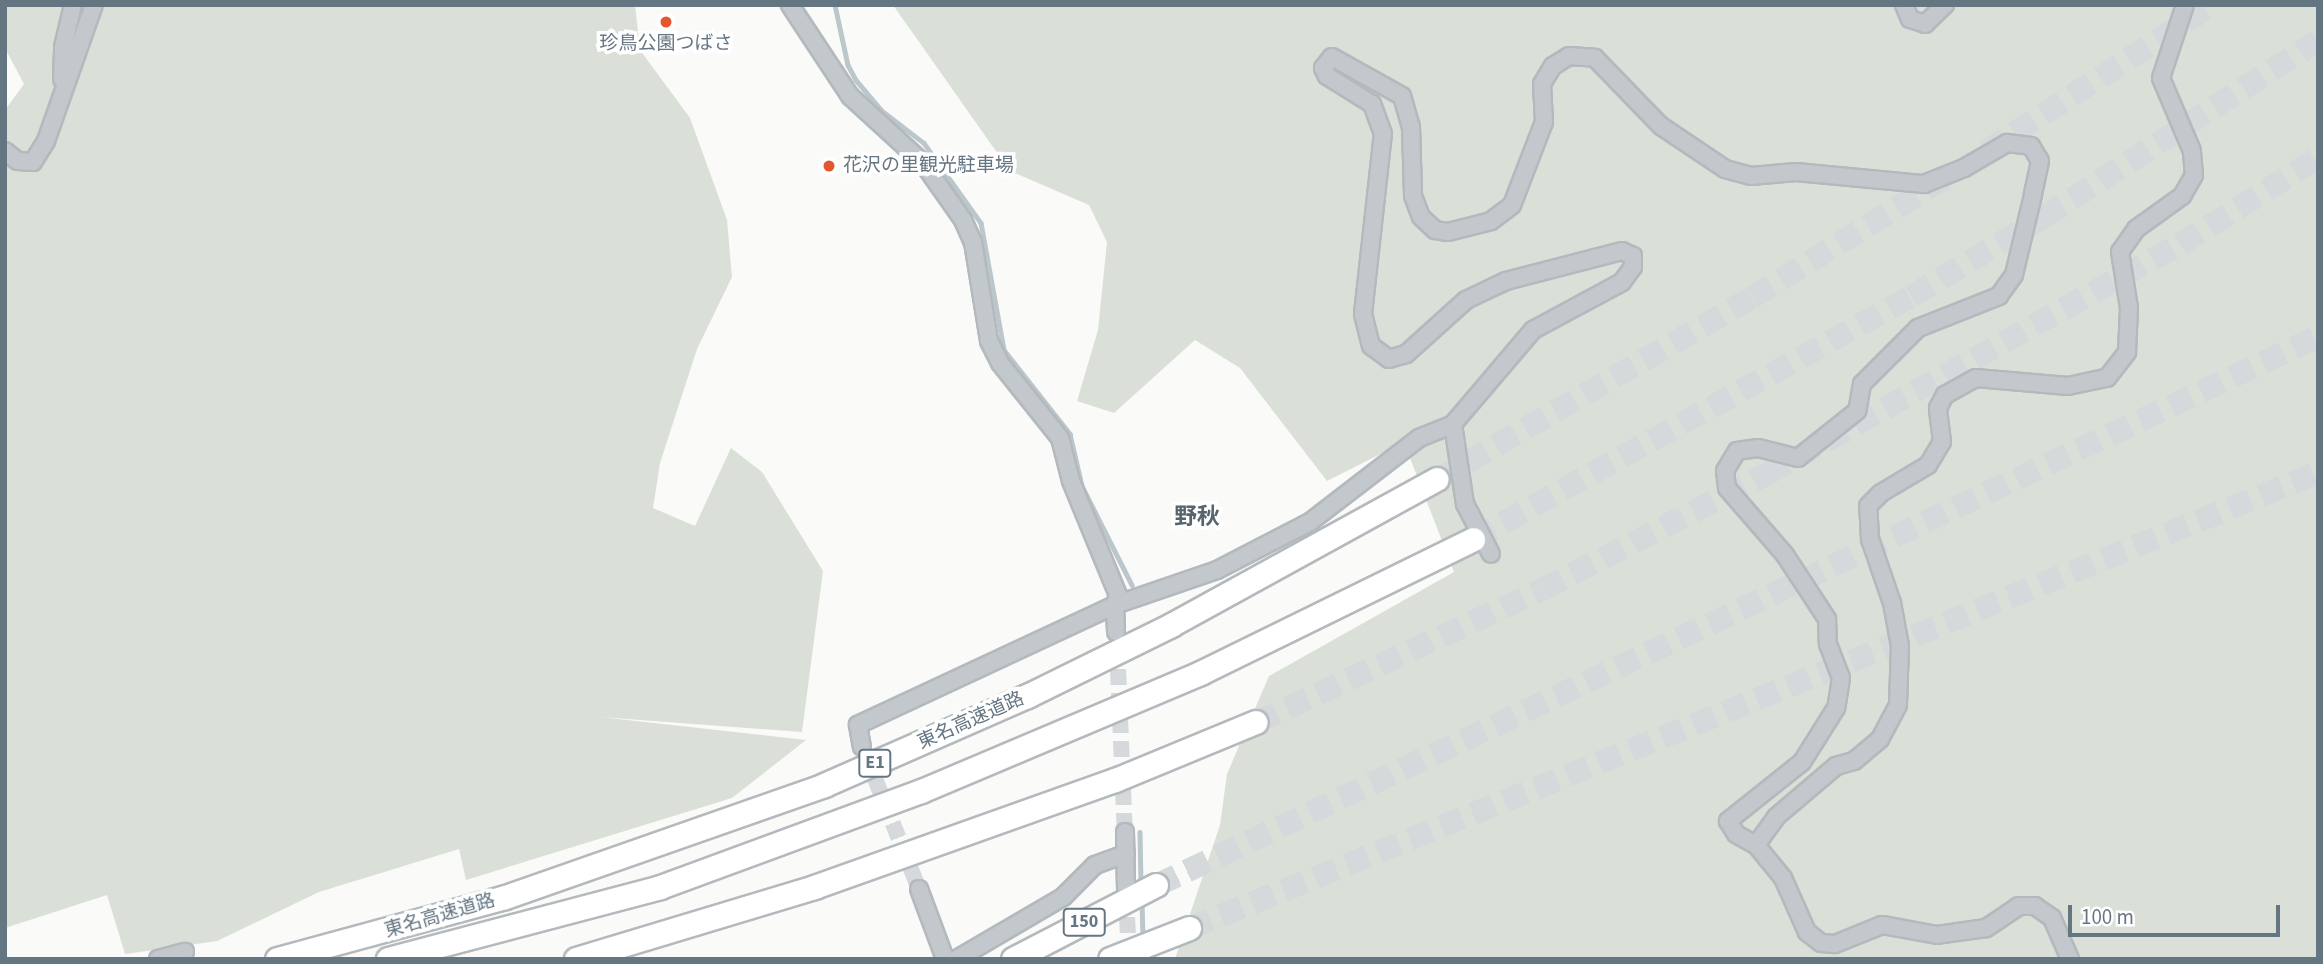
<!DOCTYPE html>
<meta charset="utf-8">
<style>
body{margin:0}
#map{position:relative;width:2323px;height:964px;overflow:hidden;background:#fafaf8;font-family:"Source Sans 3","Noto Sans JP",sans-serif}
div>[style]{position:absolute}
.green>*{inset:0;background:#dadfd7}
.stream>*{height:4.5px;margin:-2.25px;padding:0 2.25px;transform-origin:2.25px;border-radius:2.25px;background:#bbc7cb}
.minor-tunnel>*{height:16px;margin-top:-8px;transform-origin:0;background:repeating-linear-gradient(90deg,#d5d9db 0 16px,transparent 0 24px)}
.highway-tunnel>*{height:23px;margin-top:-11.5px;transform-origin:0;background:repeating-linear-gradient(90deg,#d5d9db 0 23px,transparent 0 34px)}
.roads{filter:drop-shadow(2px 0 #b4b9bd) drop-shadow(-2px 0 #b4b9bd) drop-shadow(0 2px #b4b9bd) drop-shadow(0 -2px #b4b9bd)}
.minor>*{height:16px;margin:-8px;padding:0 8px;transform-origin:8px;border-radius:8px;background:#c3c8cc}
.highway>*{height:23px;margin:-11.5px;padding:0 11.5px;transform-origin:11.5px;border-radius:11.5px;background:#fff}
.dots>*{width:19px;height:19px;translate:-50% -50%;box-sizing:border-box;border:4px solid #fff;border-radius:50%}
span{translate:-50% -50%;white-space:nowrap;text-align:center;line-height:1.15;-webkit-text-stroke:7px #fff;paint-order:stroke}
.shield-label span{padding:2px 5px;background:#fff;border:2px solid;border-radius:5px;-webkit-text-stroke-width:0}
.shield-label{font-size:18px;color:#657683;font-weight:700}
.poi-label{font-size:19px;color:#657683}
.left{translate:0 -50%;text-align:left}
.street-label{font-size:19px;color:#657683}
.quarter-label{font-size:23px;color:#57646e;font-weight:700}
.frame{position:absolute;inset:0;border:7px solid #657683;pointer-events:none}
.scale{position:absolute;left:2068px;top:905px;width:212px;height:32px;box-sizing:border-box;border:4px solid #657683;border-top:0;padding-left:9px;font-size:21px;line-height:24px;white-space:nowrap;color:#657683;-webkit-text-stroke:5px #fff;paint-order:stroke}
</style>
<div id="map">
<div class="green">
<i style="clip-path:polygon(5px 5px,635px 5px,640px 50px,690px 118px,727px 220px,732px 277px,697px 349px,660px 463px,653px 508px,695px 526px,731px 448px,762px 472px,823px 571px,802px 732px,600px 717px,806px 740px,732px 798px,466px 880px,459px 849px,319px 892px,217px 941px,125px 954px,107px 895px,5px 928px,5px 110px,24px 84px,5px 48px)"></i>
<i style="clip-path:polygon(893px 5px,2318px 5px,2318px 959px,1175px 959px,1220px 825px,1227px 774px,1269px 676px,1454px 572px,1410px 458px,1448px 420px,1327px 481px,1240px 368px,1195px 340px,1114px 413px,1077px 401px,1098px 330px,1107px 242px,1089px 205px,1010px 171px)"></i>
</div>
<div class="stream">
<i style="left:835px;top:5px;width:61px;rotate:77.8deg"></i>
<i style="left:848px;top:65px;width:17px;rotate:62deg"></i>
<i style="left:856px;top:80px;width:39px;rotate:50deg"></i>
<i style="left:881px;top:110px;width:54px;rotate:37.5deg"></i>
<i style="left:924px;top:143px;width:98px;rotate:54.5deg"></i>
<i style="left:981px;top:223px;width:129px;rotate:79.7deg"></i>
<i style="left:1004px;top:350px;width:107px;rotate:51.8deg"></i>
<i style="left:1070px;top:434px;width:53px;rotate:77deg"></i>
<i style="left:1082px;top:486px;width:111px;rotate:63.2deg"></i>
<i style="left:1140px;top:832px;width:51px;rotate:88.9deg"></i>
<i style="left:1142px;top:899px;width:40px;rotate:88.6deg"></i>
</div>
<div class="minor-tunnel">
<i style="left:1117px;top:645px;width:187px;rotate:87.6deg"></i>
<i style="left:866px;top:756px;width:143px;rotate:68.3deg"></i>
<i style="left:1126px;top:893px;width:66px;rotate:87.4deg"></i>
</div>
<div class="highway-tunnel">
<i style="left:1986px;top:151px;width:268px;rotate:-33deg"></i>
<i style="left:1437px;top:479px;width:364px;rotate:-30deg"></i>
<i style="left:1752px;top:297px;width:232px;rotate:-31.8deg"></i>
<i style="left:1473px;top:539px;width:501px;rotate:-29.02deg"></i>
<i style="left:1911px;top:296px;width:154px;rotate:-30.9deg"></i>
<i style="left:2043px;top:217px;width:327px;rotate:-32.8deg"></i>
<i style="left:1256px;top:722px;width:315px;rotate:-24.9deg"></i>
<i style="left:1542px;top:589px;width:252px;rotate:-27.2deg"></i>
<i style="left:1766px;top:474px;width:474px;rotate:-29.1deg"></i>
<i style="left:2180px;top:244px;width:163px;rotate:-32.2deg"></i>
<i style="left:1156px;top:885px;width:1285px;rotate:-25.29deg"></i>
<i style="left:1189px;top:928px;width:1218px;rotate:-21.99deg"></i>
</div>
<div class="roads">
<div class="minor">
<i style="left:790px;top:5px;width:109px;rotate:56.6deg"></i>
<i style="left:850px;top:96px;width:99px;rotate:42.5deg"></i>
<i style="left:923px;top:163px;width:70px;rotate:54.9deg"></i>
<i style="left:963px;top:220px;width:24px;rotate:66deg"></i>
<i style="left:973px;top:242px;width:100px;rotate:80.8deg"></i>
<i style="left:989px;top:341px;width:25px;rotate:63deg"></i>
<i style="left:1000px;top:363px;width:96px;rotate:51.3deg"></i>
<i style="left:1060px;top:438px;width:44px;rotate:75.7deg"></i>
<i style="left:1071px;top:481px;width:123px;rotate:67.6deg"></i>
<i style="left:1118px;top:595px;width:10px;rotate:107deg"></i>
<i style="left:1115px;top:605px;width:284px;rotate:155deg"></i>
<i style="left:858px;top:725px;width:22px;rotate:80deg"></i>
<i style="left:1904px;top:5px;width:15px;rotate:67deg"></i>
<i style="left:1910px;top:19px;width:16px;rotate:18deg"></i>
<i style="left:1925px;top:24px;width:28px;rotate:-44deg"></i>
<i style="left:62px;top:79px;width:32px;rotate:-88deg"></i>
<i style="left:63px;top:47px;width:43px;rotate:-76.6deg"></i>
<i style="left:5px;top:151px;width:16px;rotate:38deg"></i>
<i style="left:18px;top:161px;width:15px;rotate:4deg"></i>
<i style="left:33px;top:162px;width:25px;rotate:-58deg"></i>
<i style="left:46px;top:141px;width:144px;rotate:-70.6deg"></i>
<i style="left:1453px;top:424px;width:123px;rotate:-49.6deg"></i>
<i style="left:1533px;top:330px;width:101px;rotate:-28.3deg"></i>
<i style="left:1622px;top:282px;width:19px;rotate:-54deg"></i>
<i style="left:1633px;top:267px;width:11px;rotate:-90deg"></i>
<i style="left:1633px;top:256px;width:12px;rotate:-156deg"></i>
<i style="left:1622px;top:251px;width:120px;rotate:165.5deg"></i>
<i style="left:1506px;top:281px;width:44px;rotate:154.6deg"></i>
<i style="left:1466px;top:300px;width:81px;rotate:138deg"></i>
<i style="left:1406px;top:354px;width:18px;rotate:164deg"></i>
<i style="left:1389px;top:359px;width:22px;rotate:-144deg"></i>
<i style="left:1371px;top:346px;width:33px;rotate:-104deg"></i>
<i style="left:1363px;top:314px;width:181px;rotate:-83.7deg"></i>
<i style="left:1383px;top:134px;width:32px;rotate:-110deg"></i>
<i style="left:1372px;top:104px;width:53px;rotate:-148.1deg"></i>
<i style="left:1327px;top:76px;width:9px;rotate:-117deg"></i>
<i style="left:1323px;top:68px;width:14px;rotate:-51deg"></i>
<i style="left:1332px;top:57px;width:80px;rotate:29.1deg"></i>
<i style="left:1402px;top:96px;width:32px;rotate:74deg"></i>
<i style="left:1411px;top:127px;width:69px;rotate:88.3deg"></i>
<i style="left:1413px;top:196px;width:22px;rotate:69deg"></i>
<i style="left:1421px;top:217px;width:19px;rotate:43deg"></i>
<i style="left:1435px;top:230px;width:13px;rotate:9deg"></i>
<i style="left:1448px;top:232px;width:44px;rotate:-14.3deg"></i>
<i style="left:1491px;top:221px;width:26px;rotate:-37deg"></i>
<i style="left:1512px;top:205px;width:89px;rotate:-68.9deg"></i>
<i style="left:1544px;top:122px;width:38px;rotate:-93deg"></i>
<i style="left:1542px;top:84px;width:21px;rotate:-59deg"></i>
<i style="left:1553px;top:66px;width:19px;rotate:-32deg"></i>
<i style="left:1569px;top:56px;width:26px;rotate:4deg"></i>
<i style="left:1595px;top:58px;width:95px;rotate:45.9deg"></i>
<i style="left:1661px;top:126px;width:77px;rotate:33.9deg"></i>
<i style="left:1725px;top:169px;width:27px;rotate:15deg"></i>
<i style="left:1751px;top:176px;width:45px;rotate:-5.1deg"></i>
<i style="left:1796px;top:172px;width:129px;rotate:5.4deg"></i>
<i style="left:1924px;top:184px;width:43px;rotate:-21.8deg"></i>
<i style="left:1964px;top:168px;width:50px;rotate:-30.2deg"></i>
<i style="left:2007px;top:143px;width:24px;rotate:7deg"></i>
<i style="left:2031px;top:146px;width:17px;rotate:59deg"></i>
<i style="left:2040px;top:161px;width:35px;rotate:102deg"></i>
<i style="left:2033px;top:195px;width:82px;rotate:103.4deg"></i>
<i style="left:2014px;top:275px;width:26px;rotate:126deg"></i>
<i style="left:1999px;top:296px;width:87px;rotate:158.4deg"></i>
<i style="left:1918px;top:328px;width:79px;rotate:135deg"></i>
<i style="left:1862px;top:384px;width:27px;rotate:100deg"></i>
<i style="left:1857px;top:411px;width:75px;rotate:141.5deg"></i>
<i style="left:1798px;top:458px;width:41px;rotate:-166deg"></i>
<i style="left:1758px;top:448px;width:21px;rotate:172deg"></i>
<i style="left:1737px;top:451px;width:23px;rotate:121deg"></i>
<i style="left:1725px;top:471px;width:17px;rotate:83deg"></i>
<i style="left:1727px;top:488px;width:89px;rotate:49.1deg"></i>
<i style="left:1785px;top:555px;width:77px;rotate:56.7deg"></i>
<i style="left:1827px;top:619px;width:25px;rotate:88deg"></i>
<i style="left:1828px;top:644px;width:36px;rotate:69deg"></i>
<i style="left:1841px;top:678px;width:30px;rotate:99deg"></i>
<i style="left:1836px;top:708px;width:64px;rotate:122.2deg"></i>
<i style="left:1802px;top:762px;width:95px;rotate:141.4deg"></i>
<i style="left:1728px;top:821px;width:15px;rotate:58deg"></i>
<i style="left:1736px;top:834px;width:23px;rotate:29deg"></i>
<i style="left:1116px;top:632px;width:27px;rotate:-92deg"></i>
<i style="left:1115px;top:605px;width:108px;rotate:-18.9deg"></i>
<i style="left:1217px;top:570px;width:105px;rotate:-27.3deg"></i>
<i style="left:1310px;top:522px;width:138px;rotate:-37.6deg"></i>
<i style="left:1419px;top:438px;width:37px;rotate:-22deg"></i>
<i style="left:1453px;top:424px;width:81px;rotate:81.5deg"></i>
<i style="left:1465px;top:504px;width:56px;rotate:62.5deg"></i>
<i style="left:1125px;top:832px;width:55px;rotate:89deg"></i>
<i style="left:919px;top:889px;width:75px;rotate:69.6deg"></i>
<i style="left:158px;top:959px;width:28px;rotate:-15deg"></i>
<i style="left:957px;top:959px;width:123px;rotate:-30.3deg"></i>
<i style="left:1063px;top:897px;width:45px;rotate:-45deg"></i>
<i style="left:1095px;top:865px;width:33px;rotate:-20deg"></i>
<i style="left:2070px;top:959px;width:45px;rotate:-113.7deg"></i>
<i style="left:2052px;top:918px;width:21px;rotate:-145deg"></i>
<i style="left:2035px;top:906px;width:16px;rotate:180deg"></i>
<i style="left:2019px;top:906px;width:40px;rotate:146deg"></i>
<i style="left:1986px;top:928px;width:49px;rotate:171.9deg"></i>
<i style="left:1937px;top:935px;width:56px;rotate:-169.7deg"></i>
<i style="left:1882px;top:925px;width:51px;rotate:158deg"></i>
<i style="left:1835px;top:944px;width:14px;rotate:-176deg"></i>
<i style="left:1821px;top:943px;width:18px;rotate:-142deg"></i>
<i style="left:1807px;top:932px;width:59px;rotate:-114deg"></i>
<i style="left:1783px;top:878px;width:43px;rotate:-129.3deg"></i>
<i style="left:1756px;top:845px;width:34px;rotate:-54deg"></i>
<i style="left:1776px;top:817px;width:79px;rotate:-40.4deg"></i>
<i style="left:1836px;top:766px;width:19px;rotate:-16deg"></i>
<i style="left:1854px;top:761px;width:34px;rotate:-40deg"></i>
<i style="left:1880px;top:739px;width:38px;rotate:-62deg"></i>
<i style="left:1898px;top:705px;width:59px;rotate:-88.1deg"></i>
<i style="left:1900px;top:646px;width:44px;rotate:-100.5deg"></i>
<i style="left:1892px;top:603px;width:68px;rotate:-109deg"></i>
<i style="left:1870px;top:539px;width:33px;rotate:-93deg"></i>
<i style="left:1868px;top:506px;width:18px;rotate:-45deg"></i>
<i style="left:1881px;top:493px;width:55px;rotate:-30.8deg"></i>
<i style="left:1928px;top:465px;width:27px;rotate:-59deg"></i>
<i style="left:1942px;top:442px;width:34px;rotate:-97deg"></i>
<i style="left:1938px;top:408px;width:15px;rotate:-62deg"></i>
<i style="left:1945px;top:395px;width:35px;rotate:-29deg"></i>
<i style="left:1976px;top:378px;width:92px;rotate:5deg"></i>
<i style="left:2068px;top:386px;width:40px;rotate:-12deg"></i>
<i style="left:2107px;top:378px;width:33px;rotate:-52deg"></i>
<i style="left:2127px;top:352px;width:44px;rotate:-87.4deg"></i>
<i style="left:2129px;top:308px;width:57px;rotate:-99.1deg"></i>
<i style="left:2120px;top:252px;width:28px;rotate:-55deg"></i>
<i style="left:2136px;top:229px;width:57px;rotate:-35.7deg"></i>
<i style="left:2182px;top:196px;width:24px;rotate:-60deg"></i>
<i style="left:2194px;top:175px;width:24px;rotate:-95deg"></i>
<i style="left:2192px;top:151px;width:79px;rotate:-113deg"></i>
<i style="left:2161px;top:78px;width:77px;rotate:-71.8deg"></i>
</div>
<div class="highway">
<i style="left:277px;top:959px;width:236px;rotate:-15.2deg"></i>
<i style="left:505px;top:897px;width:338px;rotate:-19.3deg"></i>
<i style="left:824px;top:785px;width:222px;rotate:-23.7deg"></i>
<i style="left:1027px;top:696px;width:161px;rotate:-26.2deg"></i>
<i style="left:1171px;top:625px;width:303px;rotate:-28.8deg"></i>
<i style="left:388px;top:959px;width:281px;rotate:-14.8deg"></i>
<i style="left:660px;top:887px;width:278px;rotate:-20.2deg"></i>
<i style="left:921px;top:791px;width:303px;rotate:-22.9deg"></i>
<i style="left:1200px;top:673px;width:304px;rotate:-26.1deg"></i>
<i style="left:576px;top:959px;width:249px;rotate:-16.8deg"></i>
<i style="left:814px;top:887px;width:319px;rotate:-19.6deg"></i>
<i style="left:1115px;top:780px;width:152px;rotate:-22.4deg"></i>
<i style="left:1013px;top:959px;width:161px;rotate:-27.4deg"></i>
<i style="left:1110px;top:959px;width:85px;rotate:-21.4deg"></i>
</div>
</div>
<div class="dots">
<i style="left:666px;top:22px;background:#e4572e"></i>
<i style="left:829px;top:166px;background:#e4572e"></i>
</div>
<div class="shield-label">
<span style="left:875px;top:763px">E1</span>
<span style="left:1084px;top:922px">150</span>
</div>
<div class="poi-label">
<span style="left:666px;top:44px">珍鳥公園つばさ</span>
<span class="left" style="left:843px;top:166px">花沢の里観光駐車場</span>
</div>
<div class="street-label">
<span style="left:971px;top:721px;rotate:-24deg">東名高速道路</span>
<span style="left:440px;top:916px;rotate:-16deg">東名高速道路</span>
</div>
<div class="quarter-label">
<span style="left:1197px;top:517px">野秋</span>
</div>
<div class="frame"></div>
<div class="scale">100 m</div>
</div>
